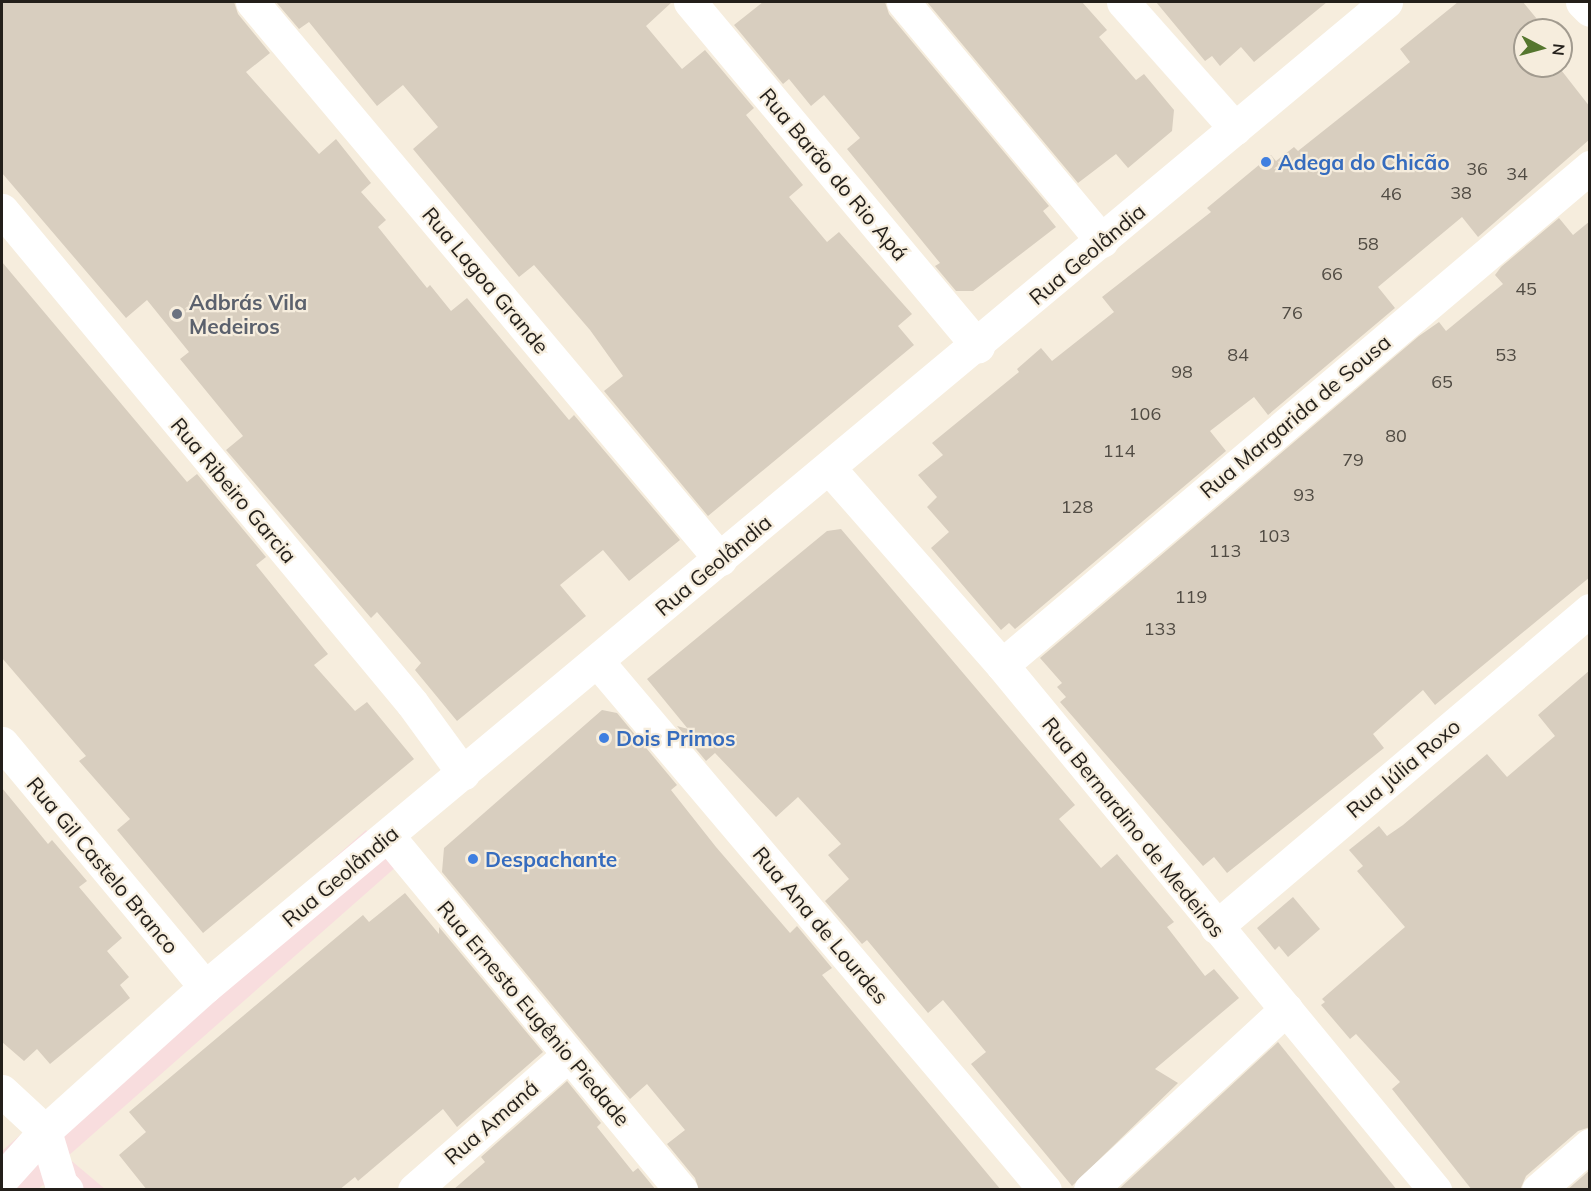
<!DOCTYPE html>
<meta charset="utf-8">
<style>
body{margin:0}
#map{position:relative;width:1591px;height:1191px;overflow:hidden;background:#f6eddd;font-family:Mulish,sans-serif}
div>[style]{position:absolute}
.commercial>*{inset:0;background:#f8ddde}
.building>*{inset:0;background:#d8cebf}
.minor>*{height:33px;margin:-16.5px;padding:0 16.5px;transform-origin:16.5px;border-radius:16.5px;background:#fff}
.dots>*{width:16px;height:16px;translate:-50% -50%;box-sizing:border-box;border:3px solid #f6eddd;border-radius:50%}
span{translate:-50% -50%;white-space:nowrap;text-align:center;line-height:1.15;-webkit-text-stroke:4.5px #f6eddd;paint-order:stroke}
.number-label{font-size:18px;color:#504b43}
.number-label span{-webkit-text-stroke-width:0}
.shop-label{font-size:21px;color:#366cbe;font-weight:700}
.left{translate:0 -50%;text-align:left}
.street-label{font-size:21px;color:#231f1a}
.worship-label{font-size:21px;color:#5b616d;font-weight:700}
.frame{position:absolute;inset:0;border:3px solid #231f1a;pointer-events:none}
.north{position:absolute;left:1513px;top:18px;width:60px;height:60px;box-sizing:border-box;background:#f6eddd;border:2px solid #a29b8f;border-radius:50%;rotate:96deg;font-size:16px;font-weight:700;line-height:24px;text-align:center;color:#231f1a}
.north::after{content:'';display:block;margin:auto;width:21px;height:27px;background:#55762e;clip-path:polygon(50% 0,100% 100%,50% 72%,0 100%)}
</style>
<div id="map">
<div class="commercial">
<i style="clip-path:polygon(366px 830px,397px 866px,67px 1157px,105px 1189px,47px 1189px,43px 1185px,38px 1189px,2px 1190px,2px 1151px)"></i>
</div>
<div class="building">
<i style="clip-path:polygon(2px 2px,234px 2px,238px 14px,270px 53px,246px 72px,319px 154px,336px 139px,371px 183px,361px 192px,386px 220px,378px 227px,427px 288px,430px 285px,451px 311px,467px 298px,569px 420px,574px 415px,680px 540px,629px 581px,603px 550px,560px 585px,586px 616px,457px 721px,415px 670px,421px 663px,377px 612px,371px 618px,226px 450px,243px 436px,180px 359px,189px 352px,147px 300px,126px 318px,2px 173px)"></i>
<i style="clip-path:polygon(276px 2px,672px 2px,646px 26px,682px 69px,705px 50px,754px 108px,746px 115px,803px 185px,789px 197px,827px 242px,839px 232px,912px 314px,898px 326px,914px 345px,708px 516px,604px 391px,623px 376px,590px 330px,534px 265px,519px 277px,413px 149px,438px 127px,403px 85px,377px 106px,309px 22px,299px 29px)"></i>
<i style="clip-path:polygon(763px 2px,885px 2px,889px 14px,1049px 206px,1043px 211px,1056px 227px,973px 291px,956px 291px,935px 266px,940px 263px,847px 149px,860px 138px,824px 95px,811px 106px,789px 79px,783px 84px,734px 25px)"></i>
<i style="clip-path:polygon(927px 2px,1082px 2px,1107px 30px,1099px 37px,1136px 80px,1144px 74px,1174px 110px,1172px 131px,1128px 168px,1116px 154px,1078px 183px)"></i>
<i style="clip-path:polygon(1156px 2px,1327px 2px,1254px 62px,1241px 47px,1220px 66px,1212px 56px,1205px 61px)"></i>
<i style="clip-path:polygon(1458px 2px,1523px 2px,1546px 30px,1525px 30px,1525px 66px,1558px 66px,1590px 107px,1590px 139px,1478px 237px,1462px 217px,1378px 287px,1395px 308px,1268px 415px,1254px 397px,1210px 431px,1226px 451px,1015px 629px,1009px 623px,1001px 630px,931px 548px,949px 532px,927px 507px,937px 497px,918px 475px,943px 455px,932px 443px,1019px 372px,1017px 369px,1041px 348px,1052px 361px,1114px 312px,1102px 297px,1211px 212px,1207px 208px,1271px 155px,1276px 161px,1294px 147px,1298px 151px,1410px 62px,1400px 49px)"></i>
<i style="clip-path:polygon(1559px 218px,1573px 235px,1590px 221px,1590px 577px,1435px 705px,1423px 690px,1373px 734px,1384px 748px,1227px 873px,1214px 857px,1203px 866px,1060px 702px,1066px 697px,1057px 687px,1062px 683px,1040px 658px,1419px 336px,1439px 322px,1446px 331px,1503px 284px,1495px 275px,1501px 267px)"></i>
<i style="clip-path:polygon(2px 262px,187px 482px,197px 474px,266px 557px,256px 565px,328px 654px,314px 665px,355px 711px,367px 702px,414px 759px,203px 933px,117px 830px,130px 819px,79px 761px,86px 756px,2px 658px)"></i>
<i style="clip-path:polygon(841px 529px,1075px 805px,1059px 819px,1101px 868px,1117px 854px,1174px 922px,1167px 927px,1205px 976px,1214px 969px,1239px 998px,1155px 1069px,1178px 1083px,1072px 1186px,971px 1064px,986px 1052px,943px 1000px,928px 1013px,867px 940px,862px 944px,825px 901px,849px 879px,828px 855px,841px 844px,798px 797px,776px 817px,715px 753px,706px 761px,677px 726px,688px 729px,647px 679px,827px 531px)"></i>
<i style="clip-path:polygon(1590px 670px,1590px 1127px,1578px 1131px,1526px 1176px,1520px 1190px,1472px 1190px,1392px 1089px,1400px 1082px,1356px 1034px,1350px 1039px,1321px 1005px,1325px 1002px,1322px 999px,1405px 927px,1357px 871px,1363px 866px,1349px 850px,1379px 826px,1387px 836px,1403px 825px,1487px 754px,1507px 777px,1555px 736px,1538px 715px)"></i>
<i style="clip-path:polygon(602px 710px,617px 713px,677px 785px,671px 790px,716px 847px,790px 933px,797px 926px,832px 968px,822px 975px,1001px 1190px,699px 1190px,695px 1178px,667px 1144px,685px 1130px,647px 1084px,630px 1099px,442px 872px,444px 848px)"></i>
<i style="clip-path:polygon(2px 788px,48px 844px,52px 840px,87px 881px,79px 887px,122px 938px,107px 951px,129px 977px,120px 985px,130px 998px,50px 1064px,37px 1049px,24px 1061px,2px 1042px)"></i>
<i style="clip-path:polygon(405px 893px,439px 934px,439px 927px,543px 1052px,457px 1127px,443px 1109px,358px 1181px,355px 1177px,339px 1190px,147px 1190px,119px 1155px,146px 1132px,129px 1112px,363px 915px,369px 922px)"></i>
<i style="clip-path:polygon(1293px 897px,1320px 929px,1288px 957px,1279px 946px,1275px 950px,1257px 928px)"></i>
<i style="clip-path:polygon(1278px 1042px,1397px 1190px,1118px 1190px)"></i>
<i style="clip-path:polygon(567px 1081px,601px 1123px,597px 1127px,633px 1172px,638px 1168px,656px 1190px,453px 1190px,485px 1162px,481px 1157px)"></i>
<i style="clip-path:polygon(1590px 1170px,1590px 1190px,1567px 1190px)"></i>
</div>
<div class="minor">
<i style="left:252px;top:2px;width:728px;rotate:49.96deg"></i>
<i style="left:690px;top:2px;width:449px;rotate:50.1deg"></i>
<i style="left:903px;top:2px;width:311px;rotate:50.2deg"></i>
<i style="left:1123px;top:2px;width:169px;rotate:48.4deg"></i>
<i style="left:1582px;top:2px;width:11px;rotate:45deg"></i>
<i style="left:2px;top:210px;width:641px;rotate:50.25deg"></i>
<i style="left:412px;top:703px;width:87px;rotate:53.9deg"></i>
<i style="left:829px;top:468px;width:262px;rotate:48.7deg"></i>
<i style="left:1002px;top:665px;width:681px;rotate:50.49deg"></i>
<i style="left:597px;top:661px;width:693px;rotate:49.74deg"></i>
<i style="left:1002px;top:665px;width:771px;rotate:-40.26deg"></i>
<i style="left:2px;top:743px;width:317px;rotate:50.2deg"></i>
<i style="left:388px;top:836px;width:460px;rotate:50.4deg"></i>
<i style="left:1216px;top:927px;width:490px;rotate:-40.3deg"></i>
<i style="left:2px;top:1091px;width:59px;rotate:42.9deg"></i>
<i style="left:45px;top:1131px;width:55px;rotate:73.2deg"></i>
<i style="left:61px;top:1184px;width:8px;rotate:45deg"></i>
<i style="left:2px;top:1179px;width:64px;rotate:-48.1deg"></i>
<i style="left:45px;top:1131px;width:215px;rotate:-42deg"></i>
<i style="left:205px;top:987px;width:1538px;rotate:-39.83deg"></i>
<i style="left:414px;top:1190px;width:205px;rotate:-41.2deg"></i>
<i style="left:1090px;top:1190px;width:267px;rotate:-42.7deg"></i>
<i style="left:1538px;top:1190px;width:69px;rotate:-40.9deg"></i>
</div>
<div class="dots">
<i style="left:1266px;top:162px;background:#3f7fe0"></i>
<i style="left:177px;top:314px;background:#6b7280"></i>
<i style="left:604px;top:738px;background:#3f7fe0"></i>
<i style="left:473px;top:859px;background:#3f7fe0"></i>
</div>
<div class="number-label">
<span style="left:1477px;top:169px">36</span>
<span style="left:1517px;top:174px">34</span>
<span style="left:1461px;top:193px">38</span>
<span style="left:1391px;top:194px">46</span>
<span style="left:1368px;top:244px">58</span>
<span style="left:1332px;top:274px">66</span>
<span style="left:1526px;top:289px">45</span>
<span style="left:1292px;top:313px">76</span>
<span style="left:1238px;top:355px">84</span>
<span style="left:1506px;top:355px">53</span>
<span style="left:1182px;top:372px">98</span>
<span style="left:1442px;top:382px">65</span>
<span style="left:1145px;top:414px">106</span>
<span style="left:1396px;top:436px">80</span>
<span style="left:1119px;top:451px">114</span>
<span style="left:1353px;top:460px">79</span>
<span style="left:1304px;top:495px">93</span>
<span style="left:1077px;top:507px">128</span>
<span style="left:1274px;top:536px">103</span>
<span style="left:1225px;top:551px">113</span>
<span style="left:1191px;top:597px">119</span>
<span style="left:1160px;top:629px">133</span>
</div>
<div class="shop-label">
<span class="left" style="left:1278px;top:162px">Adega do Chicão</span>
<span class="left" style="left:616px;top:738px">Dois Primos</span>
<span class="left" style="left:485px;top:859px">Despachante</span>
</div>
<div class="street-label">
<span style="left:834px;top:174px;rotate:50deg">Rua Barão do Rio Apá</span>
<span style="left:1087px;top:254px;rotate:-40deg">Rua Geolândia</span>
<span style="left:486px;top:280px;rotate:50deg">Rua Lagoa Grande</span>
<span style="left:1295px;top:416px;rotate:-40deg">Rua Margarida de Sousa</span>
<span style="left:234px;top:490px;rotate:50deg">Rua Ribeiro Garcia</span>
<span style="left:713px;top:565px;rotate:-40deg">Rua Geolândia</span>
<span style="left:1403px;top:768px;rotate:-40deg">Rua Júlia Roxo</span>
<span style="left:1134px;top:827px;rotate:51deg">Rua Bernardino de Medeiros</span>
<span style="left:103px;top:865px;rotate:50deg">Rua Gil Castelo Branco</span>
<span style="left:340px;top:876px;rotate:-40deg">Rua Geolândia</span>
<span style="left:821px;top:925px;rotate:50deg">Rua Ana de Lourdes</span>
<span style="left:534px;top:1013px;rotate:50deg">Rua Ernesto Eugênio Piedade</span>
<span style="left:491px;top:1122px;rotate:-41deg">Rua Amaná</span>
</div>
<div class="worship-label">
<span class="left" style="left:189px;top:314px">Adbrás Vila<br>Medeiros</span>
</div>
<div class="frame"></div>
<div class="north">N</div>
</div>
